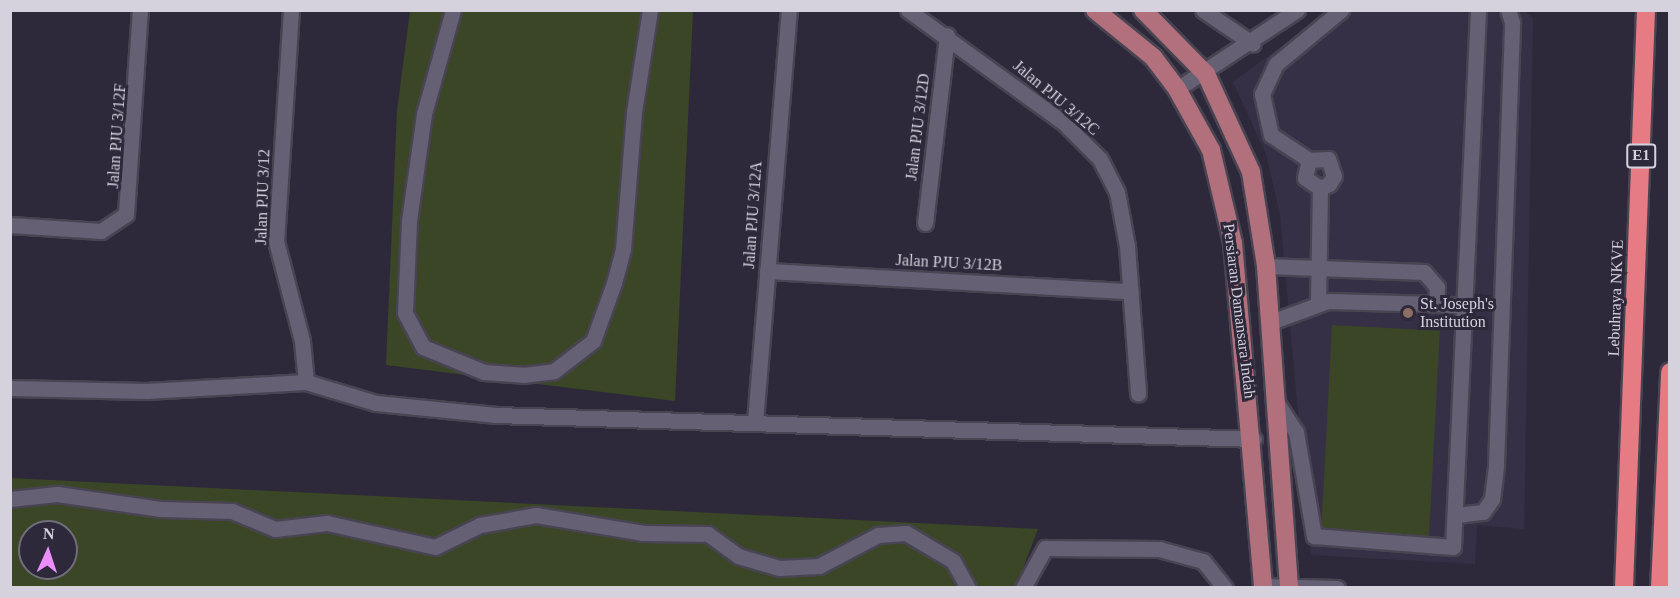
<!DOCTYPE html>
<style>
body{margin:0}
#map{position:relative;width:1680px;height:598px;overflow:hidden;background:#2e293a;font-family:"Times New Roman",serif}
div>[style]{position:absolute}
.built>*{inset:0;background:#363047}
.green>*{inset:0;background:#3a4626;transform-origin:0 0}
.roads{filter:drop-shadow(2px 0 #484452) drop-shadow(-2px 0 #484452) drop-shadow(0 2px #484452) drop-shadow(0 -2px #484452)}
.minor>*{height:15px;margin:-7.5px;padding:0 7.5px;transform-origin:7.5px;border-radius:7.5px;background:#656074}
.major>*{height:18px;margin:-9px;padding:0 9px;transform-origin:9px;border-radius:9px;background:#b2707d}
.highway>*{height:18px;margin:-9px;padding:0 9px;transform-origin:9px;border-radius:9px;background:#e67b83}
.dots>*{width:16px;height:16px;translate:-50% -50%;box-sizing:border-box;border:3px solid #2e293a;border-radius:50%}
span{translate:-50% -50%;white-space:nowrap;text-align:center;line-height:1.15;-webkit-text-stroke:6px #2e293a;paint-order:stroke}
.shield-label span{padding:2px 4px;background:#2e293a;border:2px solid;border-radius:4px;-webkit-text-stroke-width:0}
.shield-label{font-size:15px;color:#d5d2de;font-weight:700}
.street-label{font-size:16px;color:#d5d2de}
.poi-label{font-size:16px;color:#d5d2de}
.left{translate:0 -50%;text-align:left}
.frame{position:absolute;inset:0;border:12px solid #d5d2de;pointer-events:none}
.north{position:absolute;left:18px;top:520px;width:60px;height:60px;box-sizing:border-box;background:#2e293a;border:2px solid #716d7c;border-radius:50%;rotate:3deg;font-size:16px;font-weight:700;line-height:24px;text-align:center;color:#d5d2de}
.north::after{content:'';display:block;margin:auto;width:21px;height:27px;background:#eb8dfb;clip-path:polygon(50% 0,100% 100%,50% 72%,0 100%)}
</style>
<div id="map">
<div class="built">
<i style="clip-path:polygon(1523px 10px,1533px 18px,1524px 529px,1477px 525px,1475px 564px,1311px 555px,1280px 214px,1266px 154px,1233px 82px,1329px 11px)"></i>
</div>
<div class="green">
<i style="clip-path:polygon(410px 11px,693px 11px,675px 401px,386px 365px,397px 111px)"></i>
<i style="left:1332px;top:325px;width:108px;height:209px;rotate:3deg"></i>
<i style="clip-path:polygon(evenodd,10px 478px,1038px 529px,1016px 587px,11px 587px,10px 478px,30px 532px,66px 532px,66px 568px,30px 568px,30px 532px)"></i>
</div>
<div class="roads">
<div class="minor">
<i style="left:291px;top:10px;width:231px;rotate:93.7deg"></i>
<i style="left:276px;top:241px;width:103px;rotate:75.4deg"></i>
<i style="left:302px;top:341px;width:41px;rotate:84.4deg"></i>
<i style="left:453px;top:10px;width:108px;rotate:105.6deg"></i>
<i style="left:424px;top:114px;width:108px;rotate:98deg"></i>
<i style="left:409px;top:221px;width:92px;rotate:92.5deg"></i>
<i style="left:405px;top:313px;width:38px;rotate:62deg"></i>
<i style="left:423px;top:347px;width:66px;rotate:22.3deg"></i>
<i style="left:484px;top:372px;width:39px;rotate:4deg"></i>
<i style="left:523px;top:375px;width:31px;rotate:-7deg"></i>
<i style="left:554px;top:371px;width:49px;rotate:-37.6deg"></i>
<i style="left:593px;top:341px;width:62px;rotate:-70.1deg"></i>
<i style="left:614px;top:283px;width:35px;rotate:-75deg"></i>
<i style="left:623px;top:249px;width:137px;rotate:-85.4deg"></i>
<i style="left:634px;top:112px;width:103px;rotate:-81.1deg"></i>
<i style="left:908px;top:10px;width:191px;rotate:35.9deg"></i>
<i style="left:1063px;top:122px;width:52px;rotate:45deg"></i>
<i style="left:1100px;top:159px;width:37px;rotate:63deg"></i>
<i style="left:1117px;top:192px;width:55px;rotate:79.5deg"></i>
<i style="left:1127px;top:246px;width:148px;rotate:85.7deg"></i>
<i style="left:1203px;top:10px;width:60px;rotate:34.2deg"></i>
<i style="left:1177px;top:89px;width:144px;rotate:-33.4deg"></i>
<i style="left:1309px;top:160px;width:18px;rotate:103deg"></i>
<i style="left:1305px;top:178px;width:18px;rotate:34deg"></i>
<i style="left:1320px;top:188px;width:10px;rotate:-24deg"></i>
<i style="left:1329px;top:184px;width:9px;rotate:-58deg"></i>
<i style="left:1334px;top:176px;width:18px;rotate:-109deg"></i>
<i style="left:1328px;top:159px;width:19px;rotate:177deg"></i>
<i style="left:1309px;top:160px;width:45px;rotate:-146.7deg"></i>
<i style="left:1271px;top:135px;width:42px;rotate:-102.4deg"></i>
<i style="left:1262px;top:94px;width:33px;rotate:-65deg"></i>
<i style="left:1276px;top:64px;width:85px;rotate:-39.7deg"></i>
<i style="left:925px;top:223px;width:189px;rotate:-83.3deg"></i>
<i style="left:10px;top:225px;width:91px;rotate:3.8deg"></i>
<i style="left:101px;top:231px;width:30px;rotate:-34deg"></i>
<i style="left:126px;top:214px;width:204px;rotate:-86.1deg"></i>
<i style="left:1266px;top:266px;width:158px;rotate:2.2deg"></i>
<i style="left:1424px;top:272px;width:20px;rotate:49deg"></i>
<i style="left:1437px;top:287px;width:17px;rotate:93deg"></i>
<i style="left:1436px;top:304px;width:108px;rotate:-178.4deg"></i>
<i style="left:1328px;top:301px;width:61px;rotate:159.8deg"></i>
<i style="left:767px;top:271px;width:364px;rotate:3.2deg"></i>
<i style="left:1318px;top:302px;width:114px;rotate:-89deg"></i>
<i style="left:1436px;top:304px;width:30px;rotate:4deg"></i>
<i style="left:10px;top:388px;width:136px;rotate:1.3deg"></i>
<i style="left:146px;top:391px;width:160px;rotate:-3.2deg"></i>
<i style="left:306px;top:382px;width:73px;rotate:16.7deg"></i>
<i style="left:376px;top:403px;width:121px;rotate:5.7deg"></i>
<i style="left:496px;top:415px;width:758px;rotate:1.81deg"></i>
<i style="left:1277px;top:403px;width:35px;rotate:57deg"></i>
<i style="left:1296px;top:432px;width:106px;rotate:80.2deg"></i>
<i style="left:1314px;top:536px;width:139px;rotate:4.5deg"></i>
<i style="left:1453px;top:547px;width:538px;rotate:-87.33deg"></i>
<i style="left:755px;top:422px;width:413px;rotate:-85.3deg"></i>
<i style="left:10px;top:499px;width:47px;rotate:-6.1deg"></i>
<i style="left:57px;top:494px;width:105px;rotate:8.2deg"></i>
<i style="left:161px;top:509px;width:71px;rotate:1.6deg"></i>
<i style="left:232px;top:511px;width:47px;rotate:22.7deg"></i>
<i style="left:275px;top:529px;width:52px;rotate:-6.6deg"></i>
<i style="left:327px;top:523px;width:111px;rotate:12.5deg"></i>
<i style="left:435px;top:547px;width:50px;rotate:-26.1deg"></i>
<i style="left:480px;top:525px;width:57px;rotate:-10.1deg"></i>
<i style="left:536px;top:515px;width:109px;rotate:9.5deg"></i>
<i style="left:643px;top:533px;width:65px;rotate:0.9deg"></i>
<i style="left:708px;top:534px;width:37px;rotate:36deg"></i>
<i style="left:738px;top:556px;width:43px;rotate:16.3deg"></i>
<i style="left:779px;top:568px;width:40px;rotate:-2.9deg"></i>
<i style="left:819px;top:566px;width:67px;rotate:-27.7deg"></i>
<i style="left:878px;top:535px;width:28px;rotate:-4deg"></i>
<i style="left:906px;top:533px;width:55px;rotate:30.8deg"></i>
<i style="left:953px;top:561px;width:31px;rotate:61deg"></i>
<i style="left:1457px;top:515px;width:26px;rotate:-7deg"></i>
<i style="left:1483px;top:512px;width:16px;rotate:-55deg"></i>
<i style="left:1492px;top:499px;width:35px;rotate:-83deg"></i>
<i style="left:1496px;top:464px;width:442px;rotate:-87.9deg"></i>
<i style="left:1512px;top:22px;width:13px;rotate:-108deg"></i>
<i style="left:1263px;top:586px;width:74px;rotate:1.5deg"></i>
<i style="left:1023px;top:588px;width:46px;rotate:-61.2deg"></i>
<i style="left:1045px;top:548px;width:114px;rotate:0.5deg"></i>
<i style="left:1159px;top:549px;width:46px;rotate:15.3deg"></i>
<i style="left:1203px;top:561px;width:35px;rotate:51deg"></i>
</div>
<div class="major">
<i style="left:1095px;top:10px;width:75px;rotate:39deg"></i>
<i style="left:1153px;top:57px;width:40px;rotate:53deg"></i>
<i style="left:1177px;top:89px;width:70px;rotate:60.9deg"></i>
<i style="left:1211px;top:150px;width:96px;rotate:76.7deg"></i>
<i style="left:1233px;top:243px;width:346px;rotate:85deg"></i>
<i style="left:1143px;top:10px;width:90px;rotate:45.5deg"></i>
<i style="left:1206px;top:74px;width:108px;rotate:65.3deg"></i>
<i style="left:1251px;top:172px;width:95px;rotate:80.9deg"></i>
<i style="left:1266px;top:266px;width:323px;rotate:85.9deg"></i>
</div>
<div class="highway">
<i style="left:1624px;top:588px;width:578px;rotate:-87.82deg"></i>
<i style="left:1660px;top:588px;width:216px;rotate:-87.3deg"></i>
</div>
</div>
<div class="dots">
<i style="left:1408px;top:313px;background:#8d6e63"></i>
</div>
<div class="shield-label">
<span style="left:1641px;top:156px">E1</span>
</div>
<div class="street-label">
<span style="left:1056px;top:98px;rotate:40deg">Jalan PJU 3/12C</span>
<span style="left:918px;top:127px;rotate:-83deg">Jalan PJU 3/12D</span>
<span style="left:117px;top:136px;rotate:-86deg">Jalan PJU 3/12F</span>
<span style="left:263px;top:197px;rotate:-88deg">Jalan PJU 3/12</span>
<span style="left:753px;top:215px;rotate:-86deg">Jalan PJU 3/12A</span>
<span style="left:949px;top:263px;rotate:3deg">Jalan PJU 3/12B</span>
<span style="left:1616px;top:298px;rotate:-88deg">Lebuhraya NKVE</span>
<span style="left:1239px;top:311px;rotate:83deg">Persiaran Damansara Indah</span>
</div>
<div class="poi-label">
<span class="left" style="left:1420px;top:313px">St. Joseph's<br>Institution</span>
</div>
<div class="frame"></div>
<div class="north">N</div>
</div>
